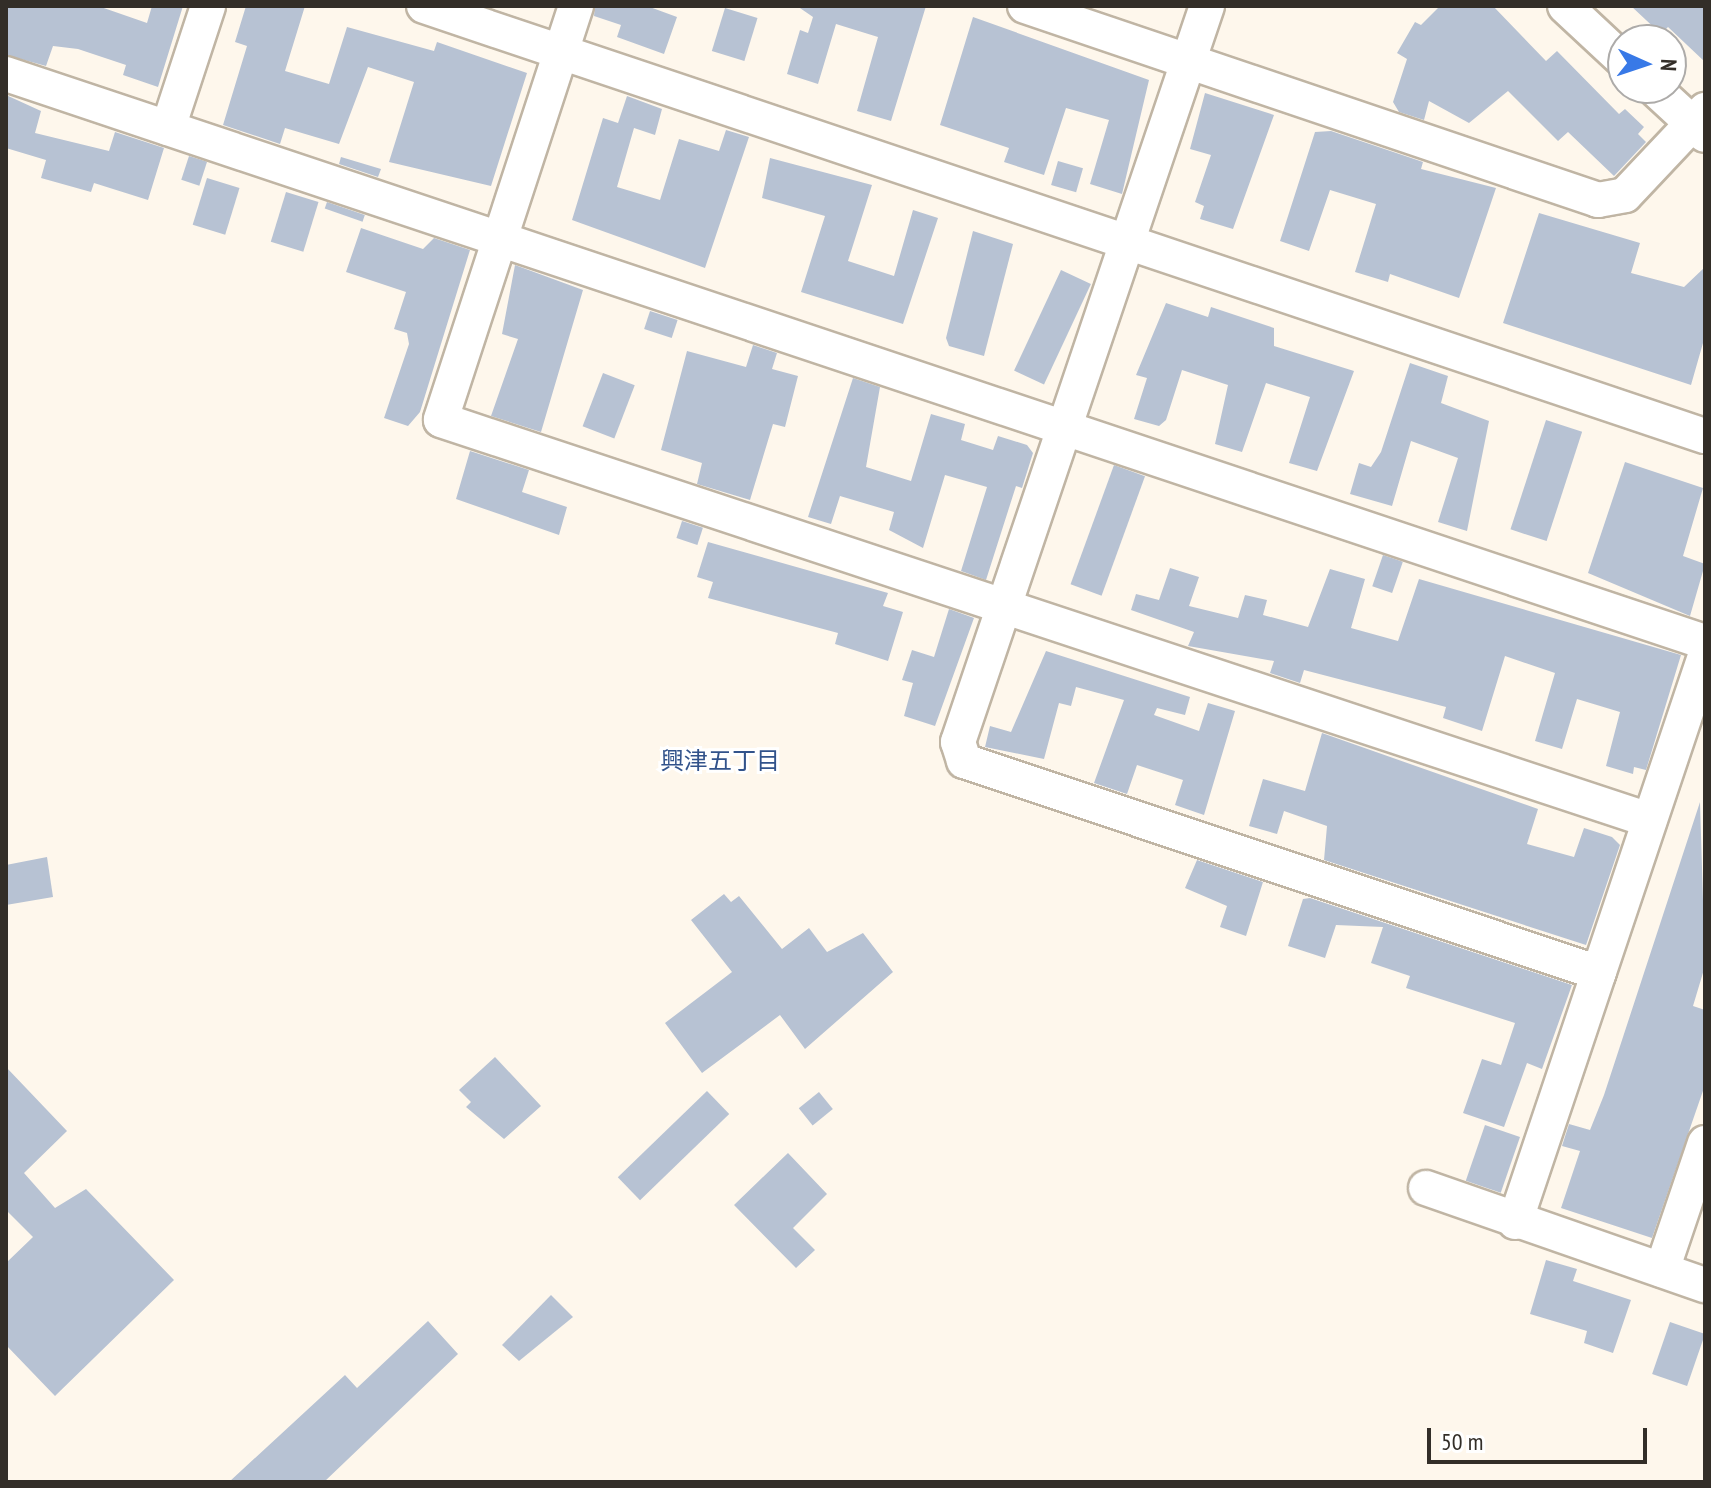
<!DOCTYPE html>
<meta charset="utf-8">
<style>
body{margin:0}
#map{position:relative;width:1711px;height:1488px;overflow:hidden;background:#fef7ec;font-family:"PT Sans Narrow","Noto Sans JP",sans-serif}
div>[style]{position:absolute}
.building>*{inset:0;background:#b7c2d3;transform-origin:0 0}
.roads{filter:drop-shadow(2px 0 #c0b5a4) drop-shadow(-2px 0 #c0b5a4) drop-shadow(0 2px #c0b5a4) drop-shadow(0 -2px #c0b5a4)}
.minor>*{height:34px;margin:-17px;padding:0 17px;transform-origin:17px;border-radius:17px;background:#fff}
span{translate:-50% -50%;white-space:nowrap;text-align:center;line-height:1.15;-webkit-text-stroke:6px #fff;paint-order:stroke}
.neighbourhood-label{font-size:24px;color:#32538b}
.frame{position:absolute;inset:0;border:8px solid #332e28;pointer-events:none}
.north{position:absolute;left:1607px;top:24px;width:80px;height:80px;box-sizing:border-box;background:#fff;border:2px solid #adaba9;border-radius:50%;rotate:93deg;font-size:22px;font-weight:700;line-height:32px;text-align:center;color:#332e28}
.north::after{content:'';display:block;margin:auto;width:28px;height:36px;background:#3879e7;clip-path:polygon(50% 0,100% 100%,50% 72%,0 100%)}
.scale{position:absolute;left:1427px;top:1428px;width:220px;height:36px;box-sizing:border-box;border:4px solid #332e28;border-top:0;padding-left:10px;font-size:24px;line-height:28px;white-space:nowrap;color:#332e28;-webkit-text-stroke:6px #fff;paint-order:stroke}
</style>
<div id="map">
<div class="building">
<i style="clip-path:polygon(6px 6px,98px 6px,147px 23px,152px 6px,183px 6px,158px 87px,123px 75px,126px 65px,78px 49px,53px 46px,46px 66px,6px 55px)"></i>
<i style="clip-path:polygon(246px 6px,305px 6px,285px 71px,329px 84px,347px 27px,434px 51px,437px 42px,527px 73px,491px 186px,389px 162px,414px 82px,368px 67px,339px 144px,285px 128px,280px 144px,223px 125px,247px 46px,235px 42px)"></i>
<i style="clip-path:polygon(595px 6px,647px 6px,677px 17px,664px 54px,617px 37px,621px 25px,594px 16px)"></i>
<i style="clip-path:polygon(797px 6px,926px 6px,891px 121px,857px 111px,878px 37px,836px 24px,818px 84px,787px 74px,800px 30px,808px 33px,813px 17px)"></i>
<i style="clip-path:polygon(1440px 6px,1493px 6px,1546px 61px,1557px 51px,1619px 114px,1625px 109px,1644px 127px,1638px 134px,1646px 142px,1614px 176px,1568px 132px,1558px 141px,1508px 91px,1469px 123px,1429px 101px,1424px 120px,1399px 112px,1393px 102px,1407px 59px,1397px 53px,1415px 22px,1421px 25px)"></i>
<i style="clip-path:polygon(1631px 6px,1705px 6px,1705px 62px,1668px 27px,1661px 34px)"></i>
<i style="left:725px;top:8px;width:34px;height:45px;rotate:17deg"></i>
<i style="clip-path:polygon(973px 17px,1149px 80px,1122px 194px,1090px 184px,1109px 120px,1066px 108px,1044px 175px,1004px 162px,1009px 148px,940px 125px)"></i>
<i style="clip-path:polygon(1205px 93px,1274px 115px,1233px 229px,1200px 219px,1204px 206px,1195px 202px,1211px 155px,1190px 149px)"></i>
<i style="clip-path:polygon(6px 95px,41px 111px,35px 133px,109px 151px,115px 132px,164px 148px,148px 200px,94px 183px,91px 192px,41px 178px,46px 160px,6px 148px)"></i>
<i style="clip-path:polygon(627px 96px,662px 109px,655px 135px,634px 128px,617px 187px,660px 200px,679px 139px,719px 151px,726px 130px,749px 137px,705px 268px,572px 220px,603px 118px,618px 123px)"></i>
<i style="clip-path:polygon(1331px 131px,1423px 162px,1421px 169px,1496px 188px,1459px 298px,1390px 274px,1388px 282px,1355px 272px,1376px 204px,1330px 190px,1309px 251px,1280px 241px,1315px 132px)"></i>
<i style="left:189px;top:156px;width:19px;height:25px;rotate:18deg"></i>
<i style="clip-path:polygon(341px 157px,381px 169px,378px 177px,339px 164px)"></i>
<i style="clip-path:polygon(770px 158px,872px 185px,848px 261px,894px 276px,913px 210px,938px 218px,903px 324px,801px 292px,825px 216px,762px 198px)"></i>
<i style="left:1058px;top:161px;width:26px;height:25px;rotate:16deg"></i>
<i style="left:207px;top:178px;width:34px;height:49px;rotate:17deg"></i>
<i style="left:286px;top:192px;width:34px;height:52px;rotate:17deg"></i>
<i style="left:327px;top:202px;width:40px;height:7px;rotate:19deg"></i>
<i style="clip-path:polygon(1539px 213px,1640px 243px,1631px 273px,1684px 287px,1705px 267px,1705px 336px,1691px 385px,1503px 323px)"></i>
<i style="clip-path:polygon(361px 228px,423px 249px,434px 238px,470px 250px,420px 412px,408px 426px,384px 418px,409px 344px,407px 333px,394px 329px,406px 292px,346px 272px)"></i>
<i style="clip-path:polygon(973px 231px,1013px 244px,984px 356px,949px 346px,946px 338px)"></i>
<i style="clip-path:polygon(515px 265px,583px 290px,541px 432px,491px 416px,518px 339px,502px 334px)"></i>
<i style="left:1061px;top:270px;width:33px;height:111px;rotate:25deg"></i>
<i style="clip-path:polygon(1166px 303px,1208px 317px,1211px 307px,1274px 328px,1274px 346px,1354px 371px,1317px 471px,1289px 463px,1310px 397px,1266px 383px,1242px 452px,1215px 444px,1228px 385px,1182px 370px,1166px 420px,1159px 426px,1134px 419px,1147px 378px,1136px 375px)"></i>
<i style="left:650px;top:311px;width:29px;height:19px;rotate:18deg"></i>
<i style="clip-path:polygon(753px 345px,777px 353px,772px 369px,798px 376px,785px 427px,773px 424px,750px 500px,697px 484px,702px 463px,661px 450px,687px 351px,746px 367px)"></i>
<i style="clip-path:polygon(1410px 363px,1448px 376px,1441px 403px,1489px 421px,1467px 531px,1438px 522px,1458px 458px,1411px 441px,1392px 506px,1350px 494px,1359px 463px,1371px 467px,1381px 452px)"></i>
<i style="left:603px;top:373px;width:34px;height:57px;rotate:21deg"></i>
<i style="clip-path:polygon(853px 378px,880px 387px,866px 467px,911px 481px,931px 414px,965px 424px,961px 440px,993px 450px,998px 436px,1027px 445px,1033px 453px,1022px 488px,1016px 486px,986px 580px,961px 571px,987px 487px,945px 475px,923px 548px,889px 530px,894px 512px,840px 496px,831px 524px,808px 517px)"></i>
<i style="left:1546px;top:420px;width:38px;height:115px;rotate:18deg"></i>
<i style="clip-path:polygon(470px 451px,529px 470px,522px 492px,567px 507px,559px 535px,456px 499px)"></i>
<i style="clip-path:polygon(1625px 462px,1703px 488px,1683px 556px,1705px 564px,1690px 616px,1588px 573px)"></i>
<i style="left:1114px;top:465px;width:33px;height:127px;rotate:20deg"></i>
<i style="left:682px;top:521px;width:22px;height:18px;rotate:18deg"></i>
<i style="clip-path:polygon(708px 542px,888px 593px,883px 606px,903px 612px,888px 661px,835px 644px,838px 633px,708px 598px,713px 582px,697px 577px)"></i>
<i style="left:1383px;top:555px;width:21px;height:33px;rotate:19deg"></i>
<i style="clip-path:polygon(1170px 568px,1199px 577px,1189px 606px,1238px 618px,1245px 595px,1267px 600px,1263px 615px,1308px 627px,1330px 569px,1365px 579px,1351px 628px,1398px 641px,1419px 579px,1681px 655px,1646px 770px,1634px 767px,1633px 774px,1606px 766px,1620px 712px,1577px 699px,1562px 749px,1535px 741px,1555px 673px,1505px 656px,1482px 731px,1443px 718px,1446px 707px,1304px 670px,1300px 683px,1270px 673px,1274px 661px,1188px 646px,1194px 632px,1131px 610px,1136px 594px,1159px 600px)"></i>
<i style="clip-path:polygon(949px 609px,974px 618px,935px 726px,904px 716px,913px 683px,902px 680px,912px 650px,934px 657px)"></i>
<i style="clip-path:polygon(1046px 651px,1190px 697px,1185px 715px,1157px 708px,1154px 715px,1199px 731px,1208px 703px,1235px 711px,1204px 815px,1175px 805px,1183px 780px,1137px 765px,1127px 794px,1094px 783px,1124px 700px,1076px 687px,1071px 706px,1059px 703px,1044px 759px,985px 747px,990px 726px,1011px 732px)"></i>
<i style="clip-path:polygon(1322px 733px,1538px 809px,1527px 844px,1574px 857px,1584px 828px,1612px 837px,1620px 845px,1586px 945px,1324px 860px,1327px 826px,1284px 811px,1277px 834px,1249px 826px,1263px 779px,1305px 791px)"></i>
<i style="clip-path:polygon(1700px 802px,1705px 966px,1693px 1006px,1705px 1010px,1705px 1085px,1652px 1238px,1561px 1208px,1580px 1151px,1562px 1146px,1569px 1124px,1590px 1130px,1604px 1095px)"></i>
<i style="clip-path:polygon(47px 857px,53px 897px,6px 905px,6px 865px)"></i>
<i style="clip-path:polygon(1197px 860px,1263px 882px,1246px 936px,1220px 927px,1227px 906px,1185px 888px)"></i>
<i style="clip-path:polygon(724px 894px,731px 902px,739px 896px,782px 949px,809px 928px,827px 952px,863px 933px,893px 972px,805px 1049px,780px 1015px,702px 1073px,665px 1023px,732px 972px,691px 920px)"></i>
<i style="clip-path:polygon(1310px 898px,1572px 985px,1542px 1069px,1527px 1063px,1504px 1127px,1463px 1113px,1482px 1059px,1501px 1065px,1515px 1023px,1406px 988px,1410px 976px,1371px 963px,1383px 927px,1336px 925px,1325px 958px,1288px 946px,1303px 899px)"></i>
<i style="clip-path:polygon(495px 1057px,541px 1106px,504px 1139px,466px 1107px,471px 1102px,459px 1090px)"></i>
<i style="clip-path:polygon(6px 1067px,67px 1131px,24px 1173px,55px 1208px,86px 1189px,174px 1280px,55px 1396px,6px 1345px,6px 1263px,33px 1237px,6px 1210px)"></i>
<i style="left:707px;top:1091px;width:32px;height:124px;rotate:46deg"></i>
<i style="left:819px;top:1092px;width:22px;height:26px;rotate:51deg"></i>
<i style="left:1485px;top:1125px;width:37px;height:59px;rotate:19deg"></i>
<i style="clip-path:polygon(788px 1153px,827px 1194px,793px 1228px,815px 1250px,796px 1268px,734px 1205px)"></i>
<i style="clip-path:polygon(1546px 1260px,1577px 1269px,1573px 1281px,1631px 1300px,1613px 1353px,1584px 1343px,1587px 1331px,1530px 1314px)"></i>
<i style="clip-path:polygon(551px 1295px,573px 1317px,519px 1361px,502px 1345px)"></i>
<i style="clip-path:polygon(428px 1321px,458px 1354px,324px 1482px,229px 1482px,345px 1375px,357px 1388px)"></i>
<i style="left:1670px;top:1322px;width:37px;height:55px;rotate:19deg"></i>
</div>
<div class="roads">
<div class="minor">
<i style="left:424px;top:6px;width:1351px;rotate:18.56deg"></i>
<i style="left:576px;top:6px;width:435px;rotate:108.1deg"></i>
<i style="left:441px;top:420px;width:1273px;rotate:18.32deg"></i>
<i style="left:1025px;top:6px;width:605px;rotate:18.7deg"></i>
<i style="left:1598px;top:200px;width:27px;rotate:-10deg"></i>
<i style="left:1625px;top:195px;width:117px;rotate:-46.7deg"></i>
<i style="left:1207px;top:6px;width:777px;rotate:108.69deg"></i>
<i style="left:958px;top:742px;width:20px;rotate:72deg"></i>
<i style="left:964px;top:761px;width:669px;rotate:18.46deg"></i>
<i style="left:1565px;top:6px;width:79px;rotate:43deg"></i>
<i style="left:6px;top:74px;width:1791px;rotate:18.49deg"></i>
<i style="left:1654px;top:88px;width:69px;rotate:42.7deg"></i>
<i style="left:168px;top:128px;width:128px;rotate:-71.8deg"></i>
<i style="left:1426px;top:1188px;width:295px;rotate:19.2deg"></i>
<i style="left:1515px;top:1222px;width:597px;rotate:-71.44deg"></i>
<i style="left:1662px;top:1270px;width:134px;rotate:-71.3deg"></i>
</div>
</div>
<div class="neighbourhood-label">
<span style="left:720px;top:761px">興津五丁目</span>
</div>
<div class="frame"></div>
<div class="north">N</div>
<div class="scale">50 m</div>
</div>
